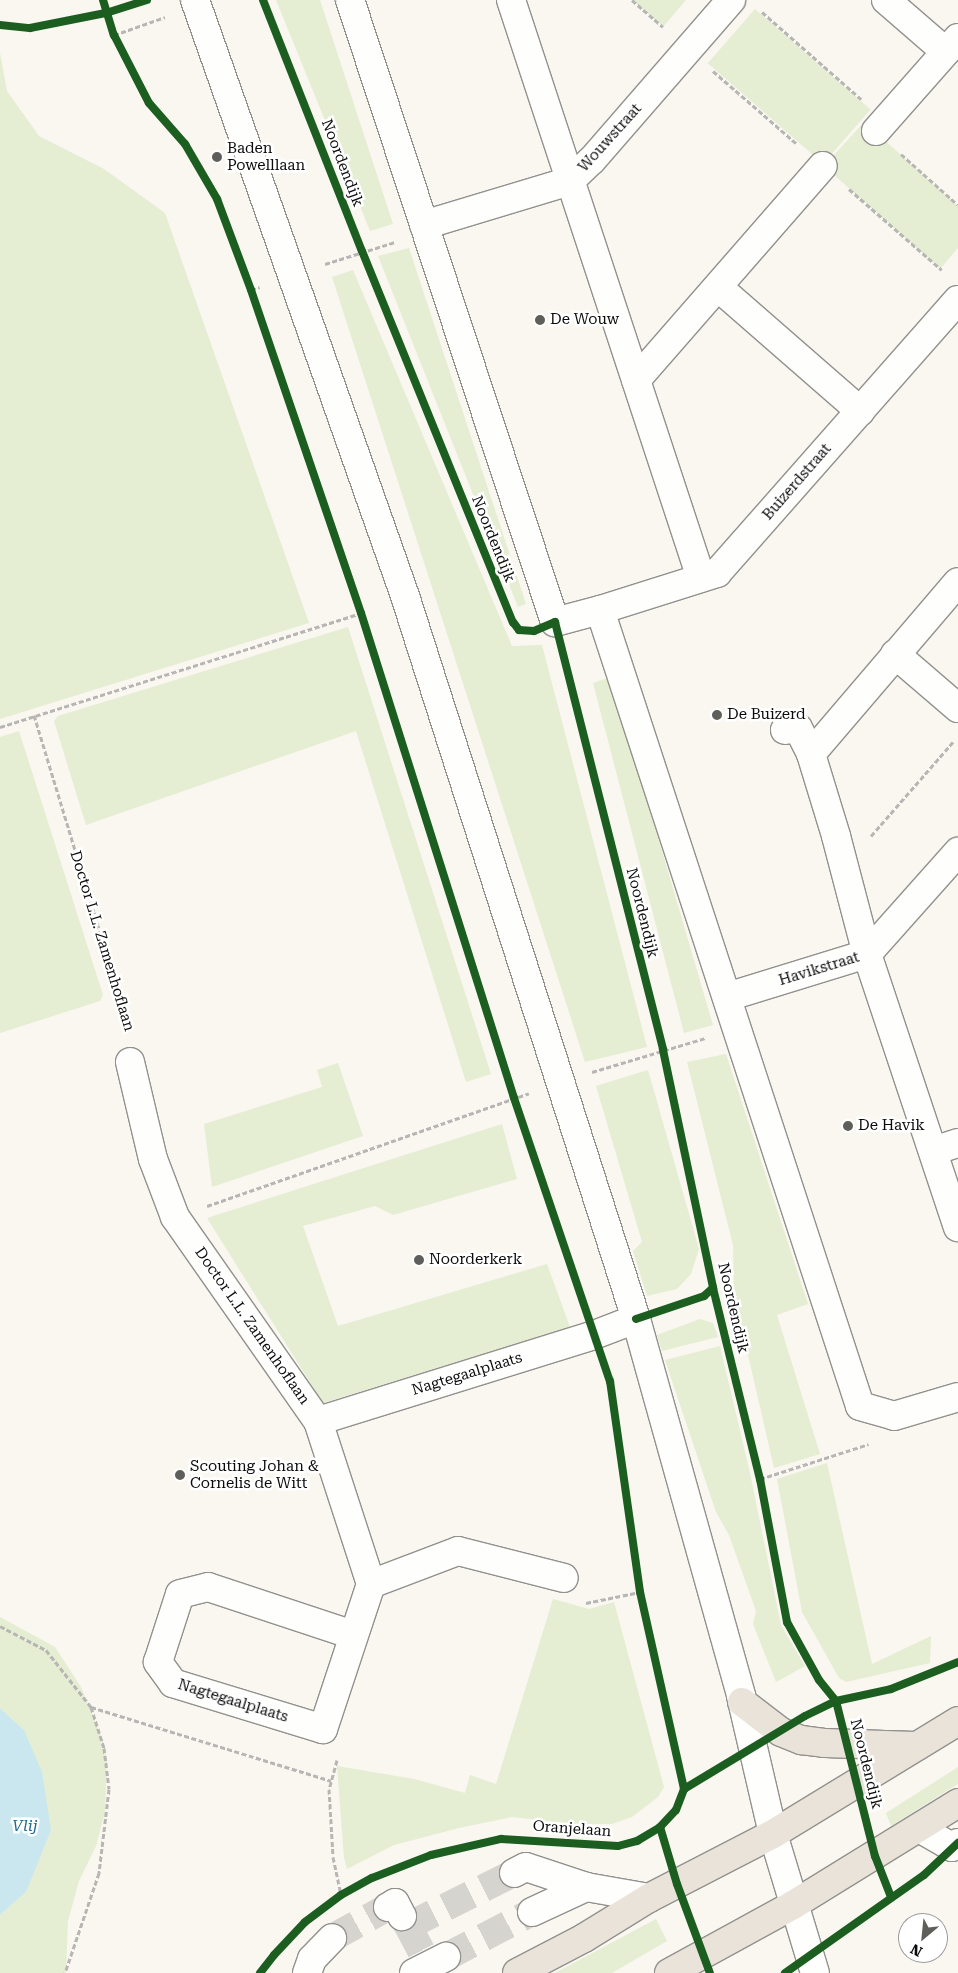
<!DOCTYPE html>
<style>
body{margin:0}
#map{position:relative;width:958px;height:1973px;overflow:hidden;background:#f9f7f0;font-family:"Roboto Serif",serif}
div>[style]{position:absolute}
.green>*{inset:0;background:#e5edd2;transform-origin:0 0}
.water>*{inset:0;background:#cae7ef}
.minor-tunnel>*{height:28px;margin-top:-14px;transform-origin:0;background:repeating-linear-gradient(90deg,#d5d4ce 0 28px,transparent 0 42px)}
.path>*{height:3px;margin-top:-1.5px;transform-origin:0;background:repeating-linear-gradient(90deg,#b7b6b5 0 5px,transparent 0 7.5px)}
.roads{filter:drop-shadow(1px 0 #92918e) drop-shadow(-1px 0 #92918e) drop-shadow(0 1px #92918e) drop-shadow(0 -1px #92918e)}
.minor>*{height:28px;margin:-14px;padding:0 14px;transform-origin:14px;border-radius:14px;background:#fefefd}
.major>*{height:28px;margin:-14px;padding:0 14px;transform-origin:14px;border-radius:14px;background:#eae3d9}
.cycleway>*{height:8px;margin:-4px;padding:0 4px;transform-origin:4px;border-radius:4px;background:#1b5e20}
.dots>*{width:14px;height:14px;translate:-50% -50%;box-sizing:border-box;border:2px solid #fff;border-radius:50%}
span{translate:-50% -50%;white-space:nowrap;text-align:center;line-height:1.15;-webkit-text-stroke:5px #fff;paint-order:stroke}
.street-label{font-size:15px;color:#0b0b0b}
.poi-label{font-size:15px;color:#0b0b0b}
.left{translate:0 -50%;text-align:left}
.water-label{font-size:16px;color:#226b90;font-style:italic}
.north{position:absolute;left:898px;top:1913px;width:50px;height:50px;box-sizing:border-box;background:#fff;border:1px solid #9d9d9d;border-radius:50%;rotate:208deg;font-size:14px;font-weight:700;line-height:20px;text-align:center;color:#0b0b0b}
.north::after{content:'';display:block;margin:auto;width:18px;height:22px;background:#5e5e5b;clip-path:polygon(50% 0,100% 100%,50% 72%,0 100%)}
</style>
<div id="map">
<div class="green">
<i style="clip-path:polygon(276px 0,320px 0,393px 224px,370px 231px)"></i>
<i style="clip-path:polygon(632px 0,686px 0,663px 27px)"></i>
<i style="left:755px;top:9px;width:153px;height:72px;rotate:41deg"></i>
<i style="clip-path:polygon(0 53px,7px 91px,39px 136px,104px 169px,165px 213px,309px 623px,0 719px)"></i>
<i style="clip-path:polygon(864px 122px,958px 206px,958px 248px,940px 269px,824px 166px)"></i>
<i style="clip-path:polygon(409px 248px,526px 604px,518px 607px,378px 256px)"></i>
<i style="clip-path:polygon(353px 270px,512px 646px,542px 645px,647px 1047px,585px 1062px,332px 277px)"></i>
<i style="clip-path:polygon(348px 627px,491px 1074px,466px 1082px,356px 731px,86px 825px,54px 721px,58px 716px)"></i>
<i style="clip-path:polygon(611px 677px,713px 1025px,684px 1033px,593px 683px)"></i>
<i style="clip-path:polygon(19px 731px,103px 995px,100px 1001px,0 1033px,0 737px)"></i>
<i style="clip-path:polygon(726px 1054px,808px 1304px,777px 1315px,820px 1454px,774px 1468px,734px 1294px,733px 1245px,687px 1062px)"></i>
<i style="clip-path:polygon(338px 1063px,363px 1136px,212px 1187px,204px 1124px,322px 1087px,317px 1070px)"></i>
<i style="clip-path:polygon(648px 1070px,699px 1249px,691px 1274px,677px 1289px,647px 1296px,633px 1251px,642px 1242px,596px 1086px)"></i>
<i style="clip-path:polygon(502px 1124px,517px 1179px,393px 1215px,375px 1206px,303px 1226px,338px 1326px,547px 1264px,570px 1327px,323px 1403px,207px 1218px)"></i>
<i style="clip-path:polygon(700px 1319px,713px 1323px,718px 1337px,662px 1351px,657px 1335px)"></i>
<i style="clip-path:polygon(720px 1346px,750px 1473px,781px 1625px,805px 1666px,776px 1682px,753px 1624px,756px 1611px,729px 1535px,716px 1512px,665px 1360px)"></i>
<i style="clip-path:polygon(827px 1463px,872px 1664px,931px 1636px,930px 1663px,846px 1682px,839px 1678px,802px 1612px,777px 1479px)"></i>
<i style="clip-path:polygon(553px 1599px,589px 1609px,614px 1602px,664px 1787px,658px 1797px,632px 1817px,612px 1824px,572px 1824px,512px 1817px,459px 1828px,394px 1845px,347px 1869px,344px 1858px,337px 1766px,414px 1779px,465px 1793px,470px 1775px,496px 1784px)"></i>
<i style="clip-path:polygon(0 1617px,55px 1647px,81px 1687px,103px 1740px,107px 1763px,105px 1812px,96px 1846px,79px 1881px,68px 1921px,66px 1973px,0 1973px,0 1915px,26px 1892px,24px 1730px,0 1708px)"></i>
<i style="clip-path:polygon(958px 1767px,958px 1784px,891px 1826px,886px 1813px)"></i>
<i style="clip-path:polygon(656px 1919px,667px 1941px,612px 1973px,555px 1973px)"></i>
</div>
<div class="water">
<i style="clip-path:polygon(0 1708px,24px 1730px,42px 1772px,51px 1830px,26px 1892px,0 1915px)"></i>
</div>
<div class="minor-tunnel">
<i style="left:402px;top:1916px;width:12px;rotate:59deg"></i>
<i style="left:408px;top:1926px;width:119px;rotate:-26.6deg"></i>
<i style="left:408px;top:1926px;width:40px;rotate:62deg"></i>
<i style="left:332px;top:1938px;width:64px;rotate:-29deg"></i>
<i style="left:446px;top:1957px;width:97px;rotate:-27.6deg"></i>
</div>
<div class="path">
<i style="left:632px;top:0;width:41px;rotate:41.1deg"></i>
<i style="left:762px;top:12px;width:132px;rotate:41.3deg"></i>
<i style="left:114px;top:35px;width:54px;rotate:-19.4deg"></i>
<i style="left:713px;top:71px;width:111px;rotate:41deg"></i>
<i style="left:901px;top:154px;width:76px;rotate:41.8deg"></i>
<i style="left:849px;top:189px;width:123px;rotate:41.1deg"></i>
<i style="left:325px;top:264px;width:73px;rotate:-17.4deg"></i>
<i style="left:251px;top:290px;width:9px;rotate:-18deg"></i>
<i style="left:34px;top:715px;width:329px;rotate:73.1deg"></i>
<i style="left:0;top:727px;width:379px;rotate:-17.5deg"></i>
<i style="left:871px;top:836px;width:126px;rotate:-48.9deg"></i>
<i style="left:592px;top:1072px;width:118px;rotate:-16.7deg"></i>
<i style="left:207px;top:1206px;width:341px;rotate:-19.3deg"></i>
<i style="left:760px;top:1479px;width:114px;rotate:-17.8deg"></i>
<i style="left:586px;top:1603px;width:55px;rotate:-11.5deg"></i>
<i style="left:0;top:1626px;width:52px;rotate:27.6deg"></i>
<i style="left:46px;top:1650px;width:73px;rotate:51.7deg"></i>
<i style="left:91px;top:1707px;width:43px;rotate:72.4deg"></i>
<i style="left:104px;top:1748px;width:41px;rotate:83deg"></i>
<i style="left:109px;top:1789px;width:85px;rotate:96.8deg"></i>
<i style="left:99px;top:1873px;width:106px;rotate:108.8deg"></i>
<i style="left:91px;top:1707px;width:251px;rotate:17.1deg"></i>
<i style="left:337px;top:1760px;width:30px;rotate:105deg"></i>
<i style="left:329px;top:1789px;width:68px;rotate:86.6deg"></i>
<i style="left:333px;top:1857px;width:39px;rotate:78deg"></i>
</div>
<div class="roads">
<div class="minor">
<i style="left:195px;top:0;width:635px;rotate:70.59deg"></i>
<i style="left:406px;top:599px;width:756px;rotate:72.28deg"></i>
<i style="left:636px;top:1319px;width:391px;rotate:74.4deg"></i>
<i style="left:741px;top:1696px;width:142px;rotate:76.9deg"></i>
<i style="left:773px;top:1834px;width:145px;rotate:73.2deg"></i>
<i style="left:350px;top:0;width:655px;rotate:71.76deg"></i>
<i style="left:555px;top:622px;width:47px;rotate:-14.9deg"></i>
<i style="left:600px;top:610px;width:837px;rotate:71.91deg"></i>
<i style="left:860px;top:1406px;width:35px;rotate:16deg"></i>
<i style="left:894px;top:1416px;width:67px;rotate:-16.5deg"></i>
<i style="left:511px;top:0;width:608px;rotate:71.8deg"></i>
<i style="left:886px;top:0;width:79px;rotate:40.9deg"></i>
<i style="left:876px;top:131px;width:124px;rotate:-48.6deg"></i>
<i style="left:424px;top:225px;width:152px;rotate:-16.8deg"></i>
<i style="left:570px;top:181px;width:30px;rotate:-44deg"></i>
<i style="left:592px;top:160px;width:212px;rotate:-49deg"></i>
<i style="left:718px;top:287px;width:189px;rotate:41.1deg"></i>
<i style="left:636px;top:380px;width:284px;rotate:-48.9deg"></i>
<i style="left:600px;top:610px;width:123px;rotate:-17.5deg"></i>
<i style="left:717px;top:573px;width:364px;rotate:-48.6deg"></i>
<i style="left:895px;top:654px;width:83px;rotate:40.6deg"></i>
<i style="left:785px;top:730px;width:13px;rotate:-9deg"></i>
<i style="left:798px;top:728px;width:29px;rotate:63deg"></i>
<i style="left:811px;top:754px;width:86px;rotate:73deg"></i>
<i style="left:836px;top:836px;width:122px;rotate:75.3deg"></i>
<i style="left:867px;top:954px;width:288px;rotate:71.6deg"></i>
<i style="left:811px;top:754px;width:226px;rotate:-49.5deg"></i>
<i style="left:727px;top:997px;width:146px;rotate:-17.1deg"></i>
<i style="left:867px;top:954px;width:137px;rotate:-48.3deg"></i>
<i style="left:130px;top:1062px;width:100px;rotate:76.7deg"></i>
<i style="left:153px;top:1159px;width:62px;rotate:69.2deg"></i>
<i style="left:175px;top:1217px;width:249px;rotate:55deg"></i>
<i style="left:318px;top:1421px;width:171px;rotate:72deg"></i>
<i style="left:371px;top:1584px;width:153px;rotate:108.3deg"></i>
<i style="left:323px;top:1729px;width:157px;rotate:-163deg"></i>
<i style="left:173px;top:1683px;width:26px;rotate:-126deg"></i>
<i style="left:158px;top:1662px;width:71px;rotate:-72.1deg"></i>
<i style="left:180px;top:1594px;width:29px;rotate:-14deg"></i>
<i style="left:208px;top:1587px;width:153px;rotate:18.3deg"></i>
<i style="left:933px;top:1151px;width:26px;rotate:-18deg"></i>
<i style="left:318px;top:1421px;width:289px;rotate:-17.3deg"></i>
<i style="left:594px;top:1335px;width:45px;rotate:-20.9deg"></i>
<i style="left:371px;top:1584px;width:93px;rotate:-20.8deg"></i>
<i style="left:458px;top:1551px;width:109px;rotate:14.3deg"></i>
<i style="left:919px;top:1828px;width:38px;rotate:30deg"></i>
<i style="left:952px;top:1847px;width:7px;rotate:-34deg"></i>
<i style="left:514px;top:1873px;width:13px;rotate:-27deg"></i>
<i style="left:526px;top:1867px;width:63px;rotate:18.4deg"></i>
<i style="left:388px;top:1907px;width:8px;rotate:-30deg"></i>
<i style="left:395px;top:1903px;width:15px;rotate:62deg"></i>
<i style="left:532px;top:1912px;width:60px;rotate:-24.8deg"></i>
<i style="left:586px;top:1887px;width:64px;rotate:9.9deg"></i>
<i style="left:307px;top:1973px;width:15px;rotate:-70deg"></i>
<i style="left:312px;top:1959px;width:29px;rotate:-46deg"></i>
<i style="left:414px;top:1973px;width:36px;rotate:-27deg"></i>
</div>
<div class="major">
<i style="left:742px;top:1702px;width:49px;rotate:37.6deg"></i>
<i style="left:781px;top:1732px;width:22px;rotate:22deg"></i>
<i style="left:801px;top:1740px;width:23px;rotate:7deg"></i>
<i style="left:824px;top:1743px;width:92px;rotate:1.9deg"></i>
<i style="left:517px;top:1973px;width:76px;rotate:-27.6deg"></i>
<i style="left:584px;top:1938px;width:76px;rotate:-31.6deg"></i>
<i style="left:649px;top:1898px;width:140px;rotate:-27.3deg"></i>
<i style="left:773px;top:1834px;width:217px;rotate:-31.4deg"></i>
<i style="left:669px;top:1973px;width:141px;rotate:-28.7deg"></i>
<i style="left:793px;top:1905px;width:194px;rotate:-31.7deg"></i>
</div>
</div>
<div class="cycleway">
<i style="left:103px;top:0;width:37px;rotate:73deg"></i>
<i style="left:114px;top:35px;width:76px;rotate:62.8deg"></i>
<i style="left:149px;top:103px;width:55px;rotate:48.7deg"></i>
<i style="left:185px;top:144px;width:64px;rotate:59.8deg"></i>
<i style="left:217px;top:199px;width:97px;rotate:69.5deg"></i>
<i style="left:251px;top:290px;width:341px;rotate:71.2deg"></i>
<i style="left:361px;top:613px;width:509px;rotate:72.49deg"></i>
<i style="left:514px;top:1098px;width:299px;rotate:71.3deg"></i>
<i style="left:610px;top:1381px;width:213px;rotate:81.9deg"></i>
<i style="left:640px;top:1592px;width:202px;rotate:77.4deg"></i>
<i style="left:263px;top:0;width:270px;rotate:68.5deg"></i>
<i style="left:362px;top:251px;width:401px;rotate:67.9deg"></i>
<i style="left:513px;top:622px;width:10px;rotate:53deg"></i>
<i style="left:519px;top:630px;width:15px;rotate:4deg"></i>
<i style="left:534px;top:631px;width:23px;rotate:-23deg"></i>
<i style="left:555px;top:622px;width:441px;rotate:75.8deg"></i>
<i style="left:663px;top:1050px;width:243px;rotate:78.1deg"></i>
<i style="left:713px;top:1288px;width:197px;rotate:76.2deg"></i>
<i style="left:760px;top:1479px;width:146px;rotate:79.3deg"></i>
<i style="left:787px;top:1622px;width:66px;rotate:61.1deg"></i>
<i style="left:819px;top:1680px;width:27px;rotate:51deg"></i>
<i style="left:836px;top:1701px;width:160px;rotate:75.9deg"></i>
<i style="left:875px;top:1856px;width:44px;rotate:68.7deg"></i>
<i style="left:0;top:25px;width:30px;rotate:6deg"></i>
<i style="left:30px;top:28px;width:77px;rotate:-11.2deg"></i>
<i style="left:106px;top:13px;width:43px;rotate:-17.6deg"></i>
<i style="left:636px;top:1319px;width:72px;rotate:-18.7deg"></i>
<i style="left:704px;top:1296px;width:12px;rotate:-42deg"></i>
<i style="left:660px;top:1827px;width:59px;rotate:73.4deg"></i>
<i style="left:677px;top:1884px;width:95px;rotate:69.7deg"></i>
<i style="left:260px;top:1973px;width:23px;rotate:-52deg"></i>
<i style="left:274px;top:1955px;width:45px;rotate:-46.8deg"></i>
<i style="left:305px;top:1922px;width:45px;rotate:-36.9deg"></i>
<i style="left:341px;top:1895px;width:35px;rotate:-29deg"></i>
<i style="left:372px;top:1878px;width:63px;rotate:-21.3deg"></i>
<i style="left:431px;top:1855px;width:72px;rotate:-12.9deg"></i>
<i style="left:501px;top:1839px;width:117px;rotate:3.4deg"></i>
<i style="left:618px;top:1846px;width:20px;rotate:-15deg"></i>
<i style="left:637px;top:1841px;width:27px;rotate:-31deg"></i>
<i style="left:660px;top:1827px;width:23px;rotate:-47deg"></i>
<i style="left:676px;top:1810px;width:22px;rotate:-69deg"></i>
<i style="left:684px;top:1789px;width:141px;rotate:-31.1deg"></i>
<i style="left:805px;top:1716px;width:34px;rotate:-26deg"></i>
<i style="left:836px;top:1701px;width:56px;rotate:-12.3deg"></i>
<i style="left:891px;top:1689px;width:72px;rotate:-21.9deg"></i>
<i style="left:785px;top:1973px;width:170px;rotate:-35.2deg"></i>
<i style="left:924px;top:1875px;width:47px;rotate:-43.3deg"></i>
</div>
<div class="dots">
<i style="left:217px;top:157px;background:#5e5e5b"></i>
<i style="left:540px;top:320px;background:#5e5e5b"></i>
<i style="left:717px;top:715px;background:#5e5e5b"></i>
<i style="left:848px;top:1126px;background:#5e5e5b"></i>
<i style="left:419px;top:1260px;background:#5e5e5b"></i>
<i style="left:180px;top:1475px;background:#5e5e5b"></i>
</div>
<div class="street-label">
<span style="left:610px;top:138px;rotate:-48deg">Wouwstraat</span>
<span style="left:342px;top:163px;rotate:69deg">Noordendijk</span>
<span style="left:797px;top:482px;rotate:-49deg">Buizerdstraat</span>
<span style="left:493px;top:539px;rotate:68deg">Noordendijk</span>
<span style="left:642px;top:913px;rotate:76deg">Noordendijk</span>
<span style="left:102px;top:941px;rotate:73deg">Doctor L.L. Zamenhoflaan</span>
<span style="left:819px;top:969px;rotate:-17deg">Havikstraat</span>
<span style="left:733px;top:1308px;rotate:77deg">Noordendijk</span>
<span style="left:252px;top:1326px;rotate:55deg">Doctor L.L. Zamenhoflaan</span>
<span style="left:467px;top:1374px;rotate:-17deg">Nagtegaalplaats</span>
<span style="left:233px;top:1701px;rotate:17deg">Nagtegaalplaats</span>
<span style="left:866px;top:1764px;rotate:76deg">Noordendijk</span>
<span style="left:572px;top:1829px;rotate:4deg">Oranjelaan</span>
</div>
<div class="poi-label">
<span class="left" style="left:227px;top:157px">Baden<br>Powelllaan</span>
<span class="left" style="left:550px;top:320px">De Wouw</span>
<span class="left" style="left:727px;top:715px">De Buizerd</span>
<span class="left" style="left:858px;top:1126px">De Havik</span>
<span class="left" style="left:429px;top:1260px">Noorderkerk</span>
<span class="left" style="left:190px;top:1475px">Scouting Johan &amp;<br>Cornelis de Witt</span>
</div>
<div class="water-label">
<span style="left:25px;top:1826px">Vlij</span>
</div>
<div class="north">N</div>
</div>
